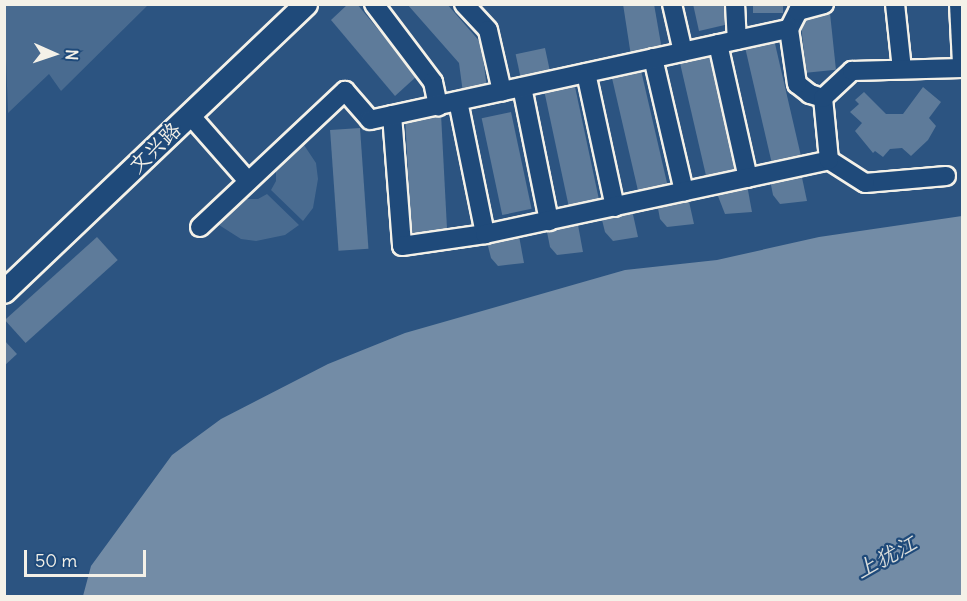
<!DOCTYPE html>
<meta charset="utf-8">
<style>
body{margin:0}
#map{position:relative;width:967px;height:601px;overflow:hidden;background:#2c5481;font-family:Delius,"LXGW WenKai TC",sans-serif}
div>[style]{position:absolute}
.green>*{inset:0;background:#496b90}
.water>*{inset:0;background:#738ca6}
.building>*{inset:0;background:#5e7b9a;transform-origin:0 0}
.roads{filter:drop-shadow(2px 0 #f4f1e8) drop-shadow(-2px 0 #f4f1e8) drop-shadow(0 2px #f4f1e8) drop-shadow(0 -2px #f4f1e8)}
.minor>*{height:18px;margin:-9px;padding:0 9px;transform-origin:9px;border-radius:9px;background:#1f4a7a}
.tertiary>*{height:22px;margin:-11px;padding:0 11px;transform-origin:11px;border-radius:11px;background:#1f4a7a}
span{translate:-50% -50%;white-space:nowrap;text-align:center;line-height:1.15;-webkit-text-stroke:4.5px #1f4a7a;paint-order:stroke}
.street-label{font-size:21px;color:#f4f1e8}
.water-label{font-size:22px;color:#dadddb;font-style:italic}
.frame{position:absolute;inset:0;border:6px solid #f4f1e8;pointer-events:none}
.north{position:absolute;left:24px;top:24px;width:60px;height:60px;-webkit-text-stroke:4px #1f4a7a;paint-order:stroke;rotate:93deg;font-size:16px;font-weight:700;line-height:24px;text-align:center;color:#f4f1e8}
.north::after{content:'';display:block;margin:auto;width:21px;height:27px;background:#f4f1e8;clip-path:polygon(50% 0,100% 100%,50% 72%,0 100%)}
.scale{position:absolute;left:24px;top:550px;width:122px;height:27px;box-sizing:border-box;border:3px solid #f4f1e8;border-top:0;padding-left:8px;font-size:18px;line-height:21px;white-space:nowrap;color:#f4f1e8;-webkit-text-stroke:4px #1f4a7a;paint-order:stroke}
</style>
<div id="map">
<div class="green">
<i style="clip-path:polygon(4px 5px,5px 4px,148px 5px,61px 91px,49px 74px,8px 113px)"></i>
<i style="clip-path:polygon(302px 142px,316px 163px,318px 179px,313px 208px,303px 221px,271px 190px,276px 181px,276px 169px)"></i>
<i style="clip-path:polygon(267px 194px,299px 225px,285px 235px,256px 241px,241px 239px,219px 225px,245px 199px,258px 199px)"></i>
</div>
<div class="water">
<i style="clip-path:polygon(962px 216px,962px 596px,83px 596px,91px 566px,172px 455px,221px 419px,328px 364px,405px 333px,625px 270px,717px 260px,819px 237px)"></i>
</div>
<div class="building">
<i style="clip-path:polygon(348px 4px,357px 4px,417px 76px,395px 96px,331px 20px)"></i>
<i style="clip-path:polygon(407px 4px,447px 4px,481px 43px,487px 88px,463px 93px,459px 63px)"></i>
<i style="clip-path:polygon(623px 4px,654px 4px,662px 50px,631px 56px)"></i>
<i style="clip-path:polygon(693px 4px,724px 4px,729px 24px,699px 31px)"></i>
<i style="left:753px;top:4px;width:30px;height:9px"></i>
<i style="left:830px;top:13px;width:57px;height:30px;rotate:84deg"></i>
<i style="left:773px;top:35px;width:124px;height:30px;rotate:77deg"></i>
<i style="left:545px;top:48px;width:30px;height:30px;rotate:78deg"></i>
<i style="left:708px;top:51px;width:123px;height:30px;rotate:77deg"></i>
<i style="left:640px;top:66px;width:124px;height:30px;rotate:77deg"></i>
<i style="left:574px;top:82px;width:124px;height:31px;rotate:78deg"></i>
<i style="clip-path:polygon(923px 87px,941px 102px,929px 118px,936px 126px,928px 140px,911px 156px,902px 148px,890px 149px,883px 157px,875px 151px,873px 153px,855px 131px,862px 123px,850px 112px,859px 104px,855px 100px,864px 92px,886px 114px,903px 114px)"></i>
<i style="left:511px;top:112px;width:99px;height:30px;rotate:78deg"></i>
<i style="left:441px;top:114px;width:117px;height:36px;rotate:87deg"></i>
<i style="left:360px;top:128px;width:121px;height:30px;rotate:86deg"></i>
<i style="clip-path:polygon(801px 173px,807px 201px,780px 204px,773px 195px,770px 180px)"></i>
<i style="clip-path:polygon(747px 185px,752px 212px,725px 214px,716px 191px)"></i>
<i style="clip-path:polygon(688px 197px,694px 224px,667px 227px,660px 219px,657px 203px)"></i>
<i style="clip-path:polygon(632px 210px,638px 237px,613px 241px,605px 232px,601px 216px)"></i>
<i style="clip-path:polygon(578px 225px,583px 252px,557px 255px,550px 247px,547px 232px)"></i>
<i style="clip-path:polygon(519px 236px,524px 263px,498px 266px,491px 258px,487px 242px)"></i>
<i style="left:97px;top:237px;width:31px;height:124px;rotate:48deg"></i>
<i style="clip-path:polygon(4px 340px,17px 354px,4px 366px)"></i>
</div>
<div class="roads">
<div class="minor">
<i style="left:374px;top:4px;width:98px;rotate:52.9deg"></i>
<i style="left:433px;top:82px;width:25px;rotate:78deg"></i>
<i style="left:464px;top:4px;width:35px;rotate:47deg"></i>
<i style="left:488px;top:30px;width:63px;rotate:77.1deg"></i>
<i style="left:672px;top:4px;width:49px;rotate:77.1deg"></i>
<i style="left:735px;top:4px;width:36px;rotate:87deg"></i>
<i style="left:895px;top:4px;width:65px;rotate:83.9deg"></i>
<i style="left:959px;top:4px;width:59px;rotate:87.1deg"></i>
<i style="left:718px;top:44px;width:137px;rotate:77.4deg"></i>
<i style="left:653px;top:58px;width:137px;rotate:76.9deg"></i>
<i style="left:586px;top:73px;width:137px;rotate:77.8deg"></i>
<i style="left:522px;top:87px;width:137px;rotate:78.6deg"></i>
<i style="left:823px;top:98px;width:14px;rotate:-163deg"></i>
<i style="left:810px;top:94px;width:16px;rotate:-142deg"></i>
<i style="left:797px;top:84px;width:56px;rotate:-98.3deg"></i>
<i style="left:789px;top:29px;width:20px;rotate:-63deg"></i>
<i style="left:798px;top:11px;width:27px;rotate:-15deg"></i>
<i style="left:458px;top:101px;width:136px;rotate:78.5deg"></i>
<i style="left:190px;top:115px;width:88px;rotate:48.7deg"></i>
<i style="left:392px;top:115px;width:131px;rotate:85.6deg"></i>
<i style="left:402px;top:246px;width:84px;rotate:-8.2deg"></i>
<i style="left:485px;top:234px;width:352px;rotate:-12.1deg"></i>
<i style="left:946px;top:176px;width:81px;rotate:175.1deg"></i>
<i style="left:865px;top:183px;width:43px;rotate:-147.4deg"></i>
<i style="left:829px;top:160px;width:62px;rotate:-95.5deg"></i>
<i style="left:823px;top:98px;width:40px;rotate:-43deg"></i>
<i style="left:852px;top:71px;width:110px;rotate:-1.6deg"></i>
<i style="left:200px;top:227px;width:199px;rotate:-43.2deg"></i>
<i style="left:345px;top:91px;width:38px;rotate:49deg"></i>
<i style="left:370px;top:120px;width:429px;rotate:-12.3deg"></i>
</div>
<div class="tertiary">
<i style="left:4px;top:292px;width:417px;rotate:-43.6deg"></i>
</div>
</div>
<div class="street-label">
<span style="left:155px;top:148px;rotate:-44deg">文兴路</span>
</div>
<div class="water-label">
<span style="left:886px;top:557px;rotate:-28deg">上犹江</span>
</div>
<div class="frame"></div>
<div class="north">N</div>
<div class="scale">50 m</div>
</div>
